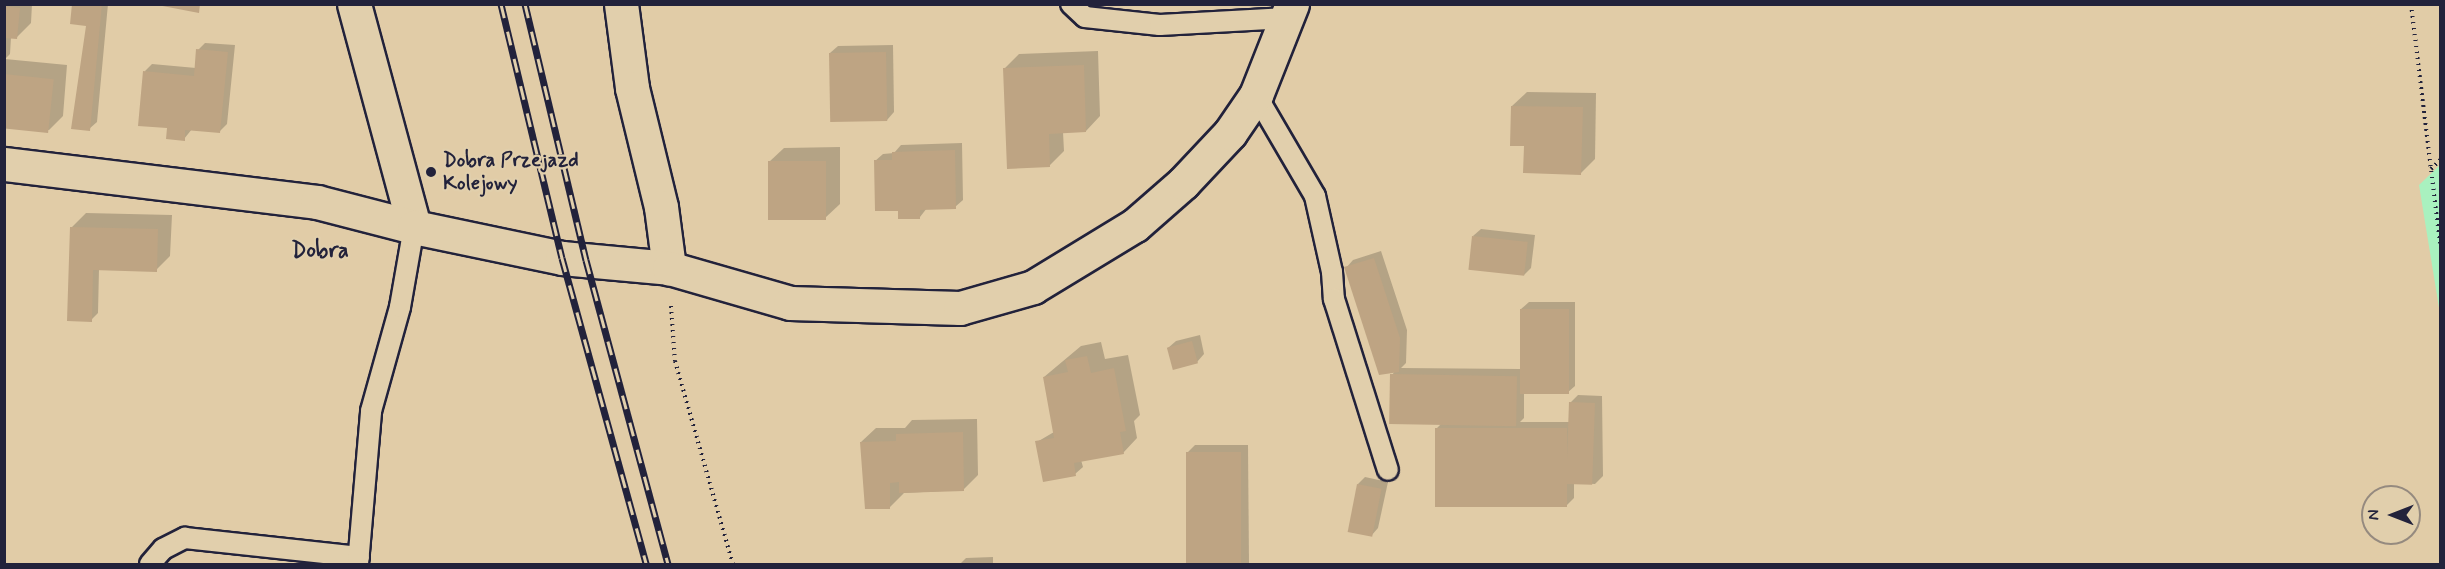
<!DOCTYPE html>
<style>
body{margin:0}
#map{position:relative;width:2445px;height:569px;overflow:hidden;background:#e1cca7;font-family:Mynerve,sans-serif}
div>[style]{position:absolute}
.green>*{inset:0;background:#a9f1bf}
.shadow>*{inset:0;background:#0003}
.building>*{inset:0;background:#bea483;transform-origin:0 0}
.path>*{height:4px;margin-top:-2px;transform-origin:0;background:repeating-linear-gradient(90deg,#22223b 0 1.5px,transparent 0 6px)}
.roads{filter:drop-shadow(2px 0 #22223b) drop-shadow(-2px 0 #22223b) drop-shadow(0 2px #22223b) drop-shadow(0 -2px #22223b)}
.lane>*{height:20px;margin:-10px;padding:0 10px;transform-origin:10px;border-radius:10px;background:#e1cfac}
.street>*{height:33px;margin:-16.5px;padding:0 16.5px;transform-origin:16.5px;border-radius:16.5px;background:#e1cfac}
.rail>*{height:7px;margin-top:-3.5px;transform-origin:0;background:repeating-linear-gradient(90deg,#e1cfac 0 14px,#22223b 0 28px);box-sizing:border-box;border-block:2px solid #22223b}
.dots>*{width:16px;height:16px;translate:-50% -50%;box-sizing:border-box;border:3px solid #e1cfac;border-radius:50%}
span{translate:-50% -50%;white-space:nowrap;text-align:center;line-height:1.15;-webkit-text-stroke:4.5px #e1cfac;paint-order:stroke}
.poi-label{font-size:20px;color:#22223b;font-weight:700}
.left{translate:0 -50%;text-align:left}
.quarter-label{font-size:22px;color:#22223b;font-weight:700}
.frame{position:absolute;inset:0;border:6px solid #22223b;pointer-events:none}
.north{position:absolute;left:2361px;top:485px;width:60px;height:60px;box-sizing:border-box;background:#e1cfac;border:2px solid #958a7f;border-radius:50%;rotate:270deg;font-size:16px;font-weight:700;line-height:24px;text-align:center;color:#22223b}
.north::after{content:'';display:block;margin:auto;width:21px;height:27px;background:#22223b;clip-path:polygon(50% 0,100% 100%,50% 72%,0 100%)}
</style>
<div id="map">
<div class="green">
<i style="clip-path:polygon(2440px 165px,2440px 314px,2419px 185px)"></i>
</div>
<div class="shadow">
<i style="clip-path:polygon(4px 4px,32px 4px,31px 23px,16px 38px,11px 37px,10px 54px,5px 59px,67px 65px,63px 116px,49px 130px,4px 126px)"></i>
<i style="clip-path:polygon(73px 4px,108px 4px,97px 122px,89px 129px,88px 24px)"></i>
<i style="clip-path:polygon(205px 43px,235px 45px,227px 124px,219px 132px,192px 129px,184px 139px,169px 127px,145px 71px,152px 64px,196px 68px,198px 50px)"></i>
<i style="clip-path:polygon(893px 45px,894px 112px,887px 120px,830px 53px,838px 46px)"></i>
<i style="clip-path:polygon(1098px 51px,1100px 116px,1086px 131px,1063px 132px,1064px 151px,1049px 166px,1005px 68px,1019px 54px)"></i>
<i style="clip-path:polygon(1527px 92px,1596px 93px,1595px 159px,1581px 173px,1525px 144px,1512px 106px)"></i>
<i style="clip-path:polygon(962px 143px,963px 200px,955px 207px,927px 208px,920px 217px,899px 209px,875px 161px,883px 154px,894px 153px,901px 145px)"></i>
<i style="clip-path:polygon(840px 147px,840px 204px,825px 218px,769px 162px,784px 148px)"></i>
<i style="clip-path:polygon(86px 213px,172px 215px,170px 256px,156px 270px,99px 269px,98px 313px,91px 320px,71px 228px)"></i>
<i style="clip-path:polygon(1481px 229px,1535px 235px,1531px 268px,1524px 275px,1473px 236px)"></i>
<i style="clip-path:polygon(1381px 251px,1407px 330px,1406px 363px,1401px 368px,1521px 369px,1521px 309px,1529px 302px,1575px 302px,1575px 386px,1567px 393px,1524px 392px,1524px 418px,1520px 422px,1571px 422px,1571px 402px,1578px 395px,1602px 396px,1603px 476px,1595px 484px,1574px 483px,1574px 498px,1566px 506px,1436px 429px,1441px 424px,1392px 375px,1395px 371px,1346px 268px,1353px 260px)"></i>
<i style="clip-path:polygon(1200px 335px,1204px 354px,1197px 362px,1168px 348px,1176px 341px)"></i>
<i style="clip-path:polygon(1101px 342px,1105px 359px,1128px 355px,1140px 415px,1134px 421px,1137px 438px,1123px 453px,1081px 460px,1083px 467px,1075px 474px,1037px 442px,1054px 432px,1044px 377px,1081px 346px)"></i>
<i style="clip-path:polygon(977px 419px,978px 475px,963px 490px,904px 493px,890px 507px,861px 442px,876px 428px,905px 428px,912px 420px)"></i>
<i style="clip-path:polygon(1195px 445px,1248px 445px,1249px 564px,1188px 564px,1187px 453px)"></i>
<i style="clip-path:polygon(1365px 477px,1388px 482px,1378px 528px,1371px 536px,1358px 484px)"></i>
<i style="clip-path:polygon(993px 557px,993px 564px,960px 564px,966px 558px)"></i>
</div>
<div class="building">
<i style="clip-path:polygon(72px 4px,102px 4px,90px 131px,71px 129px,86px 26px,70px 24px)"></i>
<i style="clip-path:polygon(152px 4px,200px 4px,199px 13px)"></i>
<i style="clip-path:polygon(4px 6px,20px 8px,17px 39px,4px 38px)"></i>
<i style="clip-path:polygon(196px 49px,228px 52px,220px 133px,185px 130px,185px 141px,166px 139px,167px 128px,138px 126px,143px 71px,194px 76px)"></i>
<i style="left:886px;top:52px;width:69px;height:57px;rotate:89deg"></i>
<i style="clip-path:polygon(1084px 65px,1086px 132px,1049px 134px,1050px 167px,1007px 169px,1003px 68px)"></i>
<i style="left:4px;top:74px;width:50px;height:54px;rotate:6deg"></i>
<i style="clip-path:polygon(1511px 106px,1583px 107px,1581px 175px,1523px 173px,1524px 146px,1510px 146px)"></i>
<i style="clip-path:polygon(955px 150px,956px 209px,920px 210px,920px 219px,898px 219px,898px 211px,875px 211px,874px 160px,892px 160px,892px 152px)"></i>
<i style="left:826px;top:161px;width:59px;height:58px;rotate:90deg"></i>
<i style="clip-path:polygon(70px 227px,158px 229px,157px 272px,93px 270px,92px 322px,67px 321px)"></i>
<i style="left:1472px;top:236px;width:56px;height:34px;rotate:6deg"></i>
<i style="clip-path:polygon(1374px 258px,1400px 338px,1399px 372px,1379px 375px,1344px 267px)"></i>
<i style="left:1520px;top:309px;width:49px;height:85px"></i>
<i style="left:1192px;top:341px;width:23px;height:26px;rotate:75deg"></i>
<i style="clip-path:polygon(1087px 356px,1091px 373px,1114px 368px,1126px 431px,1120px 432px,1124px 454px,1074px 463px,1076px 476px,1043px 482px,1035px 441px,1054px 438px,1043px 377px,1068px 372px,1065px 360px)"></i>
<i style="left:1390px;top:374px;width:127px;height:50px;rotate:1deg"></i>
<i style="left:1569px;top:402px;width:26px;height:82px;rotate:2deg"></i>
<i style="left:1435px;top:428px;width:132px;height:79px"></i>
<i style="clip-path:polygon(963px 432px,964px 491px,899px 493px,899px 482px,890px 483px,890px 509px,865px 509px,860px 442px,896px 441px,896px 434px)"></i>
<i style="left:1186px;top:452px;width:55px;height:112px"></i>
<i style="left:1357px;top:484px;width:25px;height:49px;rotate:11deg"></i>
</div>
<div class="path">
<i style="left:2411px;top:4px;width:241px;rotate:83.1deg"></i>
<i style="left:2431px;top:169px;width:13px;rotate:-45deg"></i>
<i style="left:671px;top:306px;width:55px;rotate:85.8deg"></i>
<i style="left:675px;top:361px;width:211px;rotate:74.1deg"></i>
</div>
<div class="roads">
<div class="lane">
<i style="left:1071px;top:4px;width:19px;rotate:43deg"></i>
<i style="left:1085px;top:17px;width:75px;rotate:6.1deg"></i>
<i style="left:1160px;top:25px;width:127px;rotate:-3.2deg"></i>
<i style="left:1256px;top:95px;width:117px;rotate:59.7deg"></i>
<i style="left:1315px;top:196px;width:78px;rotate:77.4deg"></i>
<i style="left:1332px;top:272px;width:27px;rotate:86deg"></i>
<i style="left:1334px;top:299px;width:179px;rotate:72.5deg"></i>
<i style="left:150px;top:564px;width:20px;rotate:-49deg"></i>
<i style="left:163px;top:549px;width:25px;rotate:-27deg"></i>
<i style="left:185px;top:538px;width:175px;rotate:6.2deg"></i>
<i style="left:358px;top:564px;width:154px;rotate:-85.1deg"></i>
<i style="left:371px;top:411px;width:108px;rotate:-74.4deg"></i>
<i style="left:400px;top:307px;width:81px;rotate:-80.1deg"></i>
</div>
<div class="street">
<i style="left:354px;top:4px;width:231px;rotate:74.9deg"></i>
<i style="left:621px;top:4px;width:85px;rotate:82.5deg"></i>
<i style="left:632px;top:88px;width:122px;rotate:76.3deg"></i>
<i style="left:661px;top:207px;width:62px;rotate:82.5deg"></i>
<i style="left:4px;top:164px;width:315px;rotate:6.9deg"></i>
<i style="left:317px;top:202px;width:100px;rotate:14.5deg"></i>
<i style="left:414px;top:227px;width:151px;rotate:11.8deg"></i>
<i style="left:562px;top:258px;width:107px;rotate:5.3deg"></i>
<i style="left:669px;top:268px;width:126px;rotate:16.1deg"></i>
<i style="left:790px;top:303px;width:170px;rotate:1.7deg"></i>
<i style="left:960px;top:308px;width:76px;rotate:-16deg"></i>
<i style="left:1033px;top:287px;width:119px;rotate:-31.3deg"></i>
<i style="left:1135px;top:225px;width:64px;rotate:-41.2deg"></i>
<i style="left:1183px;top:183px;width:69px;rotate:-46.8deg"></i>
<i style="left:1230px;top:133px;width:46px;rotate:-55.6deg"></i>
<i style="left:1256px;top:95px;width:98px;rotate:-68.4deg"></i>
</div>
</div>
<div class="rail">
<i style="left:501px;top:4px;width:261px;rotate:76.5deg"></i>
<i style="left:562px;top:258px;width:317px;rotate:74.6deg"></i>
<i style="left:525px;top:4px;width:263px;rotate:76.6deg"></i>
<i style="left:586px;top:260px;width:315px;rotate:74.9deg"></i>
</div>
<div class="dots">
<i style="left:431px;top:172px;background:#22223b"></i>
</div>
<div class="poi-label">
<span class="left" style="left:443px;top:172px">Dobra Przejazd<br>Kolejowy</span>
</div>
<div class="quarter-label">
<span style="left:320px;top:252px">Dobra</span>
</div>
<div class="frame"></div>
<div class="north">N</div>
</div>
